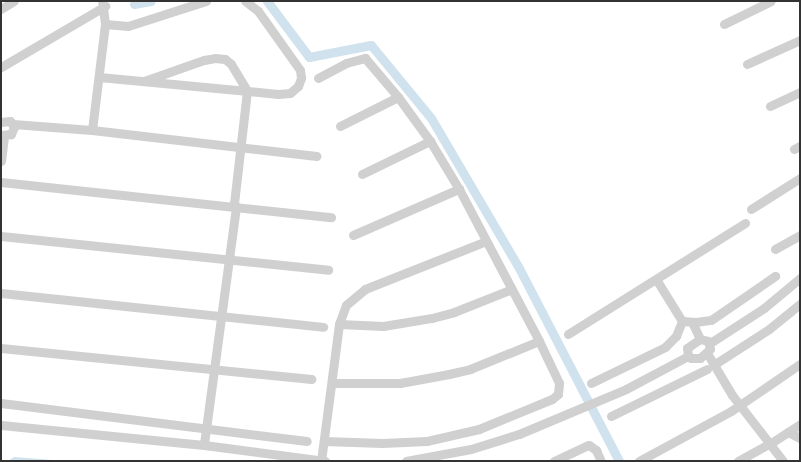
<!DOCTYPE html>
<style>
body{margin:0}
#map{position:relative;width:801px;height:462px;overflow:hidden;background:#fff;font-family:Karla,sans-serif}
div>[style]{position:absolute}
.water>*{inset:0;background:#cfe2ee}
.canal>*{height:9px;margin:-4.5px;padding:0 4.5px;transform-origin:4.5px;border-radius:4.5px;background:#cfe2ee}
.street>*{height:9px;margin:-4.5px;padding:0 4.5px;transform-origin:4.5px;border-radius:4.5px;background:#d0d0d0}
span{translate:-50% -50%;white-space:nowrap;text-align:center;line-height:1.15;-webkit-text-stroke:5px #fff;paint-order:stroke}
.frame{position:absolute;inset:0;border:2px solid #333;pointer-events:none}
</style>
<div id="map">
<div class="water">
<i style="clip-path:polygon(14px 457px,52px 460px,53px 461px,8px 461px)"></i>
</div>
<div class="canal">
<i style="left:267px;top:1px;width:70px;rotate:53.1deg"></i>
<i style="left:309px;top:57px;width:63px;rotate:-11deg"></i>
<i style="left:371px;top:45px;width:94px;rotate:50.6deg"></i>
<i style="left:431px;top:118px;width:174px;rotate:59.6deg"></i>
<i style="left:519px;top:268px;width:217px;rotate:62.6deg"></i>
<i style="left:134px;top:4px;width:17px;rotate:-10deg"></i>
</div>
<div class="street">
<i style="left:1px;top:9px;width:15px;rotate:-32deg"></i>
<i style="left:105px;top:24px;width:23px;rotate:5deg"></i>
<i style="left:128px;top:26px;width:82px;rotate:-17.8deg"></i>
<i style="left:724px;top:24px;width:52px;rotate:-26.1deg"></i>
<i style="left:747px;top:64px;width:58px;rotate:-24.4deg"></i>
<i style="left:1px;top:67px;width:121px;rotate:-30.4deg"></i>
<i style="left:99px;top:77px;width:180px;rotate:5.4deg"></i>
<i style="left:278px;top:94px;width:12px;rotate:-5deg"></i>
<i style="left:290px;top:93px;width:11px;rotate:-41deg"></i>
<i style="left:298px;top:86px;width:9px;rotate:-69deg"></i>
<i style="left:301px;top:78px;width:8px;rotate:-97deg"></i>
<i style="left:300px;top:70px;width:72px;rotate:-125.4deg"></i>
<i style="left:258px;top:11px;width:16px;rotate:-142deg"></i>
<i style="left:318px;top:78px;width:32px;rotate:-28deg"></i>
<i style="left:346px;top:63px;width:20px;rotate:-15deg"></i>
<i style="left:365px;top:58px;width:51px;rotate:49.8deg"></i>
<i style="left:398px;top:97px;width:54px;rotate:54deg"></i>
<i style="left:430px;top:141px;width:56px;rotate:58.9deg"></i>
<i style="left:459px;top:189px;width:172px;rotate:62.2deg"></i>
<i style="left:539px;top:341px;width:47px;rotate:64.5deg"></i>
<i style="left:559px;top:383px;width:11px;rotate:95deg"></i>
<i style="left:558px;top:394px;width:8px;rotate:140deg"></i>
<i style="left:552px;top:399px;width:79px;rotate:157.7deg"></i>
<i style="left:479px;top:429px;width:53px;rotate:167deg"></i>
<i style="left:427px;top:441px;width:45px;rotate:177.5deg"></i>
<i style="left:382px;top:443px;width:58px;rotate:-178deg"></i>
<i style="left:144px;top:81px;width:64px;rotate:-19.3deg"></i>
<i style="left:204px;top:60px;width:11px;rotate:-10deg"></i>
<i style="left:215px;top:58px;width:10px;rotate:6deg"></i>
<i style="left:225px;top:59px;width:8px;rotate:40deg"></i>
<i style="left:231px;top:64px;width:31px;rotate:59deg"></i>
<i style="left:247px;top:91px;width:113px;rotate:96.6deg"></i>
<i style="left:234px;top:203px;width:4px;rotate:63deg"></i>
<i style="left:236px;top:207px;width:240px;rotate:97.7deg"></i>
<i style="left:770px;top:106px;width:33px;rotate:-25deg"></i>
<i style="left:1px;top:122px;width:9px;rotate:-6deg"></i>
<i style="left:10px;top:121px;width:7px;rotate:56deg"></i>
<i style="left:14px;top:127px;width:8px;rotate:113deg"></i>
<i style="left:11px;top:134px;width:10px;rotate:174deg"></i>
<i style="left:13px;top:124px;width:79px;rotate:4.3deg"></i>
<i style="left:92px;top:130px;width:226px;rotate:6.6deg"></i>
<i style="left:340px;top:126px;width:65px;rotate:-26.6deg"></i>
<i style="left:92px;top:130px;width:107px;rotate:-83deg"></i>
<i style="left:105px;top:24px;width:23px;rotate:-97deg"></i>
<i style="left:794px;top:149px;width:7px;rotate:-27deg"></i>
<i style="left:1px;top:161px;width:25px;rotate:-83deg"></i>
<i style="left:362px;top:174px;width:76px;rotate:-25.9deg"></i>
<i style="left:1px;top:182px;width:332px;rotate:6.1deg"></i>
<i style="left:751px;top:209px;width:58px;rotate:-32.3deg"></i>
<i style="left:353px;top:235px;width:116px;rotate:-23.5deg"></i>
<i style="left:1px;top:236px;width:329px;rotate:5.9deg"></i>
<i style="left:775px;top:249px;width:29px;rotate:-29deg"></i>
<i style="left:1px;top:293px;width:324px;rotate:6deg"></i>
<i style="left:682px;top:321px;width:14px;rotate:4deg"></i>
<i style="left:696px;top:322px;width:15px;rotate:-8deg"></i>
<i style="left:711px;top:320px;width:78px;rotate:-34.5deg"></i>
<i style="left:692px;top:322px;width:19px;rotate:65deg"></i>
<i style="left:339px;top:324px;width:44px;rotate:2.6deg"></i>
<i style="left:383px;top:326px;width:50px;rotate:-9.3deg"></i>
<i style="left:432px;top:318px;width:23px;rotate:-15deg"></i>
<i style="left:454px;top:312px;width:62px;rotate:-21.6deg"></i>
<i style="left:568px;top:334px;width:209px;rotate:-32.1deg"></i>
<i style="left:700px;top:339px;width:8px;rotate:14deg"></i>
<i style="left:708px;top:341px;width:8px;rotate:76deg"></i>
<i style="left:710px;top:349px;width:13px;rotate:138deg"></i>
<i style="left:700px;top:358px;width:9px;rotate:180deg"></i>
<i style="left:691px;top:358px;width:4px;rotate:-146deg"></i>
<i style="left:688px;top:356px;width:8px;rotate:-97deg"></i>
<i style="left:687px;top:348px;width:16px;rotate:-35deg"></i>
<i style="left:710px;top:343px;width:64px;rotate:-32.9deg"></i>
<i style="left:764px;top:308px;width:47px;rotate:-39.8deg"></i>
<i style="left:1px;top:348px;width:312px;rotate:5.7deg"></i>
<i style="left:707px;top:353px;width:49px;rotate:59.2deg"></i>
<i style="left:732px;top:395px;width:83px;rotate:52.3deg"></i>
<i style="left:715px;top:364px;width:64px;rotate:-32.9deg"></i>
<i style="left:769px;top:329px;width:40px;rotate:-39deg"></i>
<i style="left:333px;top:383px;width:67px"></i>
<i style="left:400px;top:383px;width:50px;rotate:-10.4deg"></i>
<i style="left:449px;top:374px;width:22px;rotate:-13deg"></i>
<i style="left:470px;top:369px;width:74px;rotate:-22.1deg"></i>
<i style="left:591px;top:383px;width:82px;rotate:-25.9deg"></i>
<i style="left:665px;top:347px;width:16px;rotate:-45deg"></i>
<i style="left:676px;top:336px;width:16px;rotate:-68deg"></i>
<i style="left:682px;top:321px;width:49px;rotate:-121.8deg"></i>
<i style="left:1px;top:403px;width:308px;rotate:7.1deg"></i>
<i style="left:611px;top:416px;width:107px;rotate:-26.1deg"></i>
<i style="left:1px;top:425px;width:204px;rotate:5.6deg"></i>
<i style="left:204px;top:445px;width:122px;rotate:7.5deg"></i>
<i style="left:788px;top:432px;width:13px;rotate:27deg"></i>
<i style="left:321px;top:461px;width:138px;rotate:-82.5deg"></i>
<i style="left:339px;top:324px;width:20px;rotate:-70deg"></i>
<i style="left:346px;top:305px;width:25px;rotate:-40deg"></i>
<i style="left:365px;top:289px;width:130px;rotate:-21.6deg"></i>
<i style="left:406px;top:461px;width:66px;rotate:-10.5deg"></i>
<i style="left:471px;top:449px;width:50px;rotate:-17.4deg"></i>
<i style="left:519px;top:434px;width:116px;rotate:-22.8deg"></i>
<i style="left:626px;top:389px;width:70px;rotate:-28deg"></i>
<i style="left:554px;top:461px;width:38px;rotate:-25deg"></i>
<i style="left:589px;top:445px;width:9px;rotate:36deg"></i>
<i style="left:596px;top:450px;width:12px;rotate:66deg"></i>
<i style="left:639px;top:461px;width:105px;rotate:-28.5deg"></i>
<i style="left:731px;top:411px;width:83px;rotate:-34.3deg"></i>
<i style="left:738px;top:461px;width:38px;rotate:-29deg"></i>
<i style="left:771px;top:443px;width:35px;rotate:-33deg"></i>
</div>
<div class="frame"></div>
</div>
